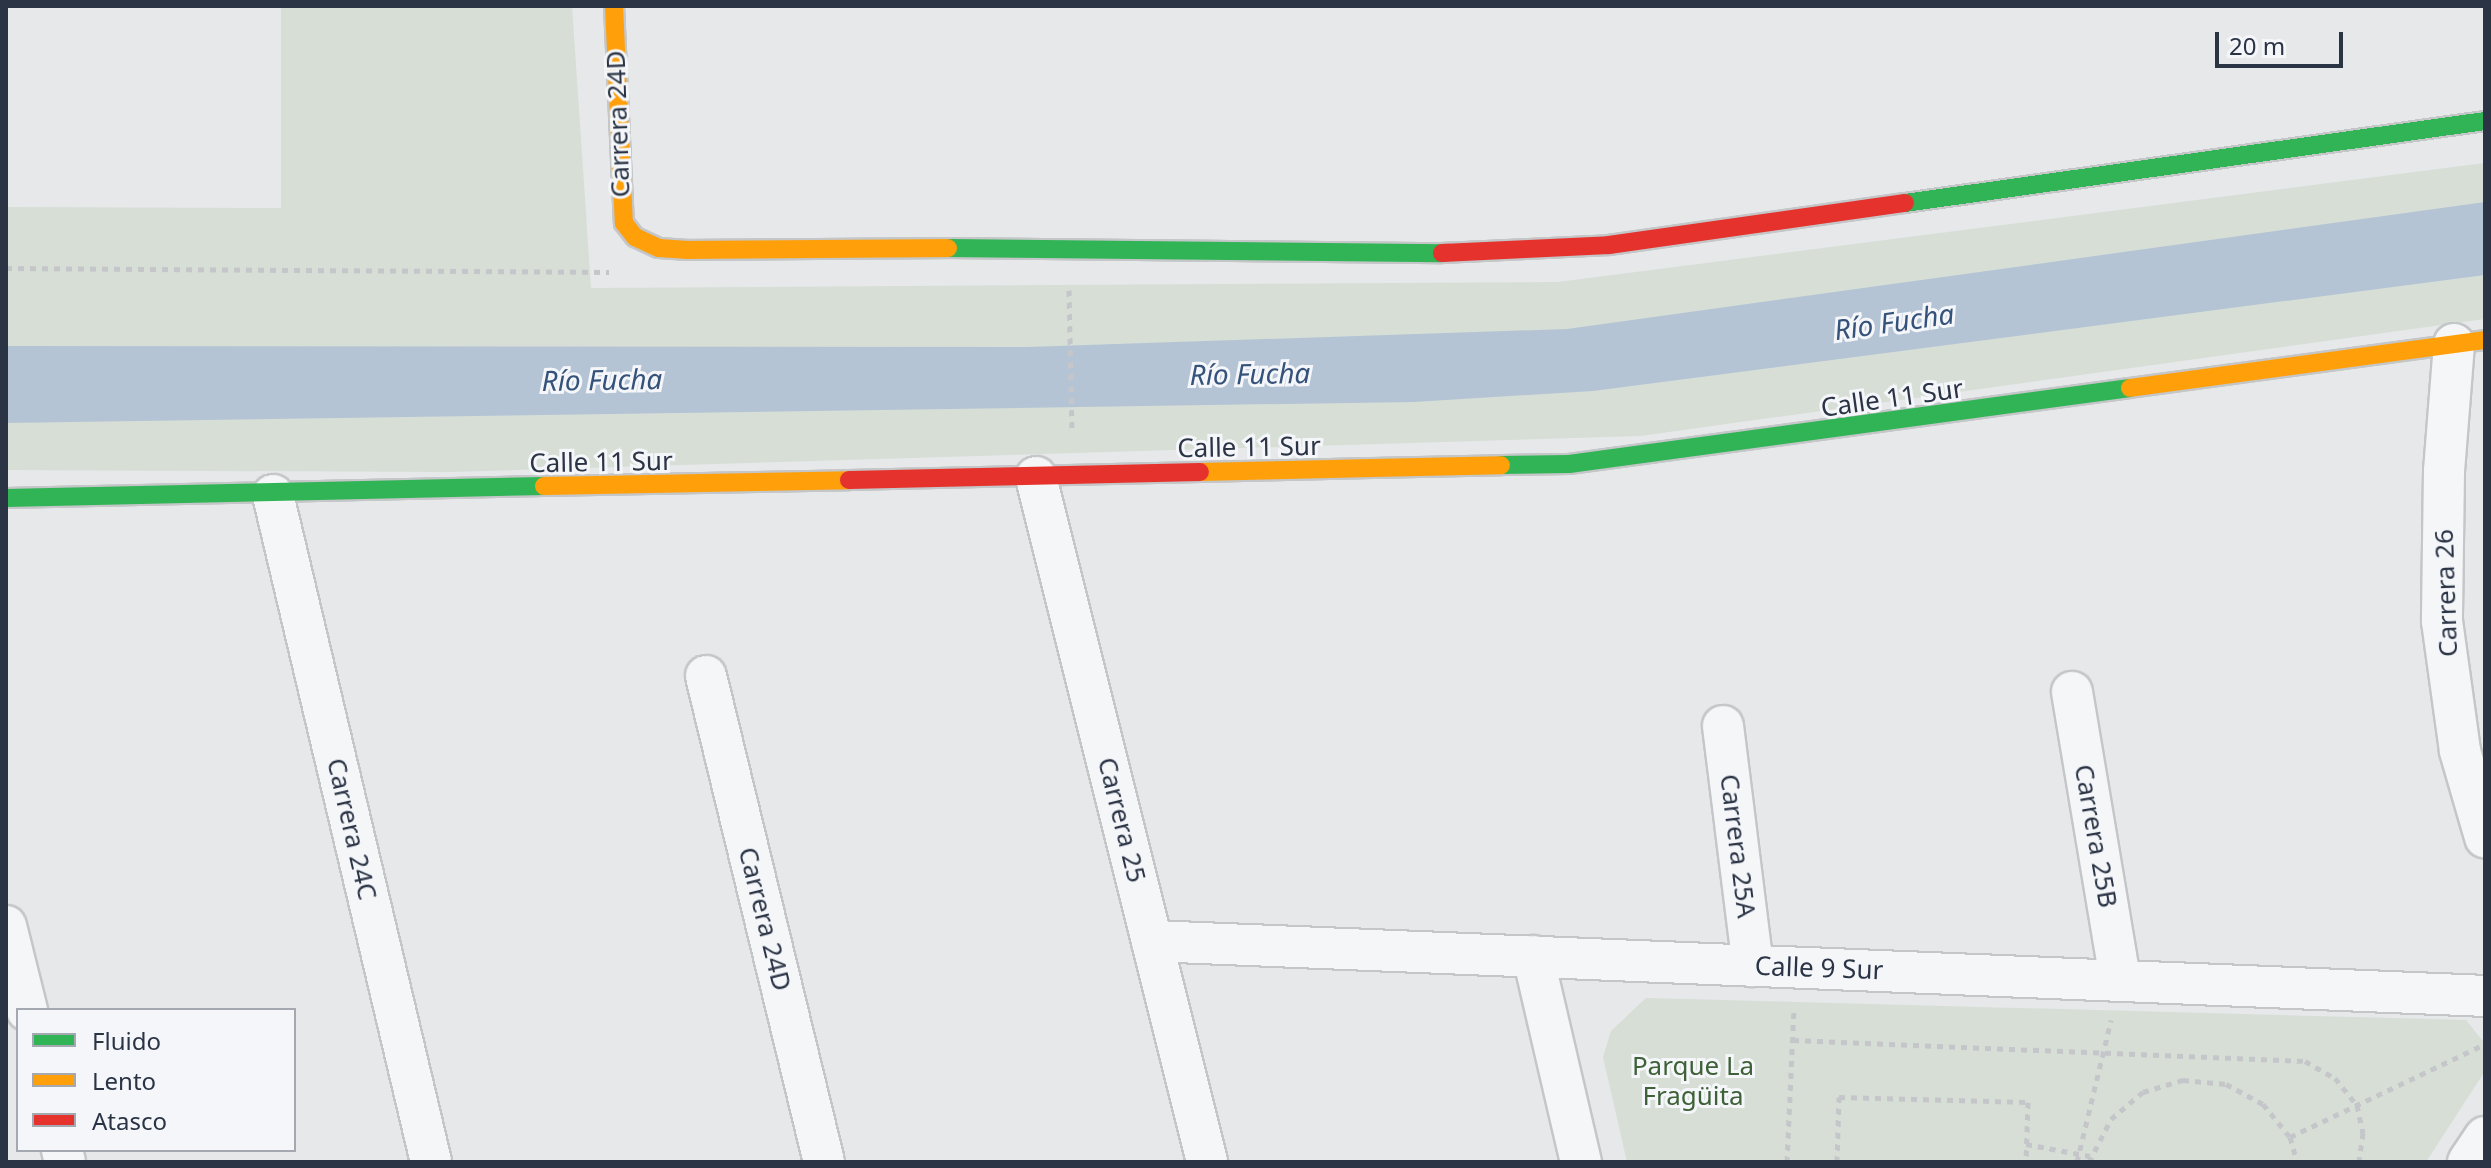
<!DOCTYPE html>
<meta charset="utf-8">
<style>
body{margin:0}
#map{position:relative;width:2491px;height:1168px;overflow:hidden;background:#e6e8ea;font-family:"Noto Sans",sans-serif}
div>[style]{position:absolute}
.green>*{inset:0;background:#d6ded6}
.water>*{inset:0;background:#b4c4d5}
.path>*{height:5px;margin-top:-2.5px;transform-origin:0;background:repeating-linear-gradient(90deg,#c5c6ca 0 6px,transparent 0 12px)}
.roads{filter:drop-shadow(2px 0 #c4c6c8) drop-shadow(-2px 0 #c4c6c8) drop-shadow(0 2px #c4c6c8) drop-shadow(0 -2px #c4c6c8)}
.street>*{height:40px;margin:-20px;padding:0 20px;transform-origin:20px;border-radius:20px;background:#f5f6f7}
.fast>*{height:18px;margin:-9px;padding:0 9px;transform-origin:9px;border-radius:9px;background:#30b455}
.slow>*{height:18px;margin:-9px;padding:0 9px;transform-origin:9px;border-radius:9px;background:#ff9f0a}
.jam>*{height:18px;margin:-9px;padding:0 9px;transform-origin:9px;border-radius:9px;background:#e5322d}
span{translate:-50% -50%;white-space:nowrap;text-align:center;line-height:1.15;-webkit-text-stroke:6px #f4f6f9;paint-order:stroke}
.street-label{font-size:26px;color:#2b3445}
.park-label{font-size:26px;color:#3f6138}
.water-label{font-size:28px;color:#34527a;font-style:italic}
.frame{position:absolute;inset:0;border:8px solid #2b3445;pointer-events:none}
.legend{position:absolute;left:16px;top:1008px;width:280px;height:144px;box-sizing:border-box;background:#f4f6f9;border:2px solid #a4a8b1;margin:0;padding:10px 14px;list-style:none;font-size:24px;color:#2b3445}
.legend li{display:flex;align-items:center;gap:16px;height:40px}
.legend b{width:40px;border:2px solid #a4a8b1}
.scale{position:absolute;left:2215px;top:32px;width:128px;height:36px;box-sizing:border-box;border:4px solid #2b3445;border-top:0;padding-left:10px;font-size:24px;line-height:28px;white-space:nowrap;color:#2b3445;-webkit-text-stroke:6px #f4f6f9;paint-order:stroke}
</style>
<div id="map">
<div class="green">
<i style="clip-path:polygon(281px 6px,572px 6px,591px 288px,1558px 282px,2485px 163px,2485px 319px,1640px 436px,448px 472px,6px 470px,6px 207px,281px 208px)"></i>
<i style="clip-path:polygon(1646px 998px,2466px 1020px,2485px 1044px,2485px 1071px,2426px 1162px,1627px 1162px,1603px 1057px,1611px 1031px)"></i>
</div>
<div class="water">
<i style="clip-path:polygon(2485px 202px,2485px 275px,1593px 391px,1414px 402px,6px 423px,6px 346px,1027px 347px,1567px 329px)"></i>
</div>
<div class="path">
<i style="left:6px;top:268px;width:603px;rotate:0.38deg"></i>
<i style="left:1069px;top:290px;width:142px;rotate:88.8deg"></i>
<i style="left:1793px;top:1040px;width:512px;rotate:2.35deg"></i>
<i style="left:2305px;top:1061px;width:34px;rotate:30deg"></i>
<i style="left:2335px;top:1078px;width:35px;rotate:51deg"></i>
<i style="left:2357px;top:1105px;width:29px;rotate:78deg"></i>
<i style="left:2363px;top:1133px;width:29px;rotate:98deg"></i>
<i style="left:2290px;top:1137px;width:216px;rotate:-25.5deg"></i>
<i style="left:2026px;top:1144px;width:65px;rotate:10.6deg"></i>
<i style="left:1787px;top:1162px;width:154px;rotate:-87.4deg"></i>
<i style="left:1837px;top:1162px;width:65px;rotate:-88.2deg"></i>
<i style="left:1839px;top:1097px;width:189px;rotate:1.5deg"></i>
<i style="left:2028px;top:1102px;width:60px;rotate:91.9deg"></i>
<i style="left:2077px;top:1162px;width:146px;rotate:-76.5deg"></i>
<i style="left:2089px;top:1162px;width:48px;rotate:-62.9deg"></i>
<i style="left:2111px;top:1119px;width:42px;rotate:-40.2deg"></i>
<i style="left:2143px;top:1092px;width:42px;rotate:-16.7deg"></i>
<i style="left:2183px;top:1080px;width:43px;rotate:5.3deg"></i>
<i style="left:2226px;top:1084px;width:42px;rotate:28.4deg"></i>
<i style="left:2263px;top:1104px;width:43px;rotate:50.7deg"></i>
<i style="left:2290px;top:1137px;width:26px;rotate:74deg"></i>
</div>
<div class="roads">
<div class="street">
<i style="left:2454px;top:344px;width:127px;rotate:94.5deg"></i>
<i style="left:2444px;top:471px;width:150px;rotate:90.8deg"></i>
<i style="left:2442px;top:621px;width:131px;rotate:82.1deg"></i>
<i style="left:2460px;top:751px;width:90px;rotate:73.8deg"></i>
<i style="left:1036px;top:477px;width:706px;rotate:75.98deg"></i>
<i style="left:273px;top:495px;width:685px;rotate:76.67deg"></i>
<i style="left:706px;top:676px;width:500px;rotate:76.35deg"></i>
<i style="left:2072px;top:692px;width:292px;rotate:80.5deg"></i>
<i style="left:1723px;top:726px;width:242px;rotate:82.9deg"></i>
<i style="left:6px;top:926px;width:87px;rotate:76deg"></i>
<i style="left:1152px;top:941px;width:1334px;rotate:2.36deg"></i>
<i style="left:1533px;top:956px;width:212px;rotate:76.9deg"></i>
<i style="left:62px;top:1150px;width:12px;rotate:76deg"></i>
<i style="left:2468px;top:1162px;width:30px;rotate:-56deg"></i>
</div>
<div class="fast">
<i style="left:1905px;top:203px;width:586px;rotate:-8.05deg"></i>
<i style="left:948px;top:248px;width:494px;rotate:0.6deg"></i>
<i style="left:1501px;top:465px;width:68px;rotate:-0.8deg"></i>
<i style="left:1569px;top:464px;width:566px;rotate:-7.72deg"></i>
<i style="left:6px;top:498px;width:538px;rotate:-1.28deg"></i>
</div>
<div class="slow">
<i style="left:614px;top:6px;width:217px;rotate:87.4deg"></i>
<i style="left:624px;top:223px;width:18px;rotate:52deg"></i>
<i style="left:635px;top:237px;width:26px;rotate:25deg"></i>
<i style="left:659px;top:248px;width:29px;rotate:4deg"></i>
<i style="left:688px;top:250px;width:260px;rotate:-0.4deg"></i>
<i style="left:2130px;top:388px;width:358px;rotate:-7.7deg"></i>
<i style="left:1200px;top:472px;width:301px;rotate:-1.3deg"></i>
<i style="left:544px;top:486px;width:305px;rotate:-1.1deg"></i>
</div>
<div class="jam">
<i style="left:1442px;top:253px;width:167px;rotate:-2.7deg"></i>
<i style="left:1609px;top:245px;width:299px;rotate:-8.1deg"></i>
<i style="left:849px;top:480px;width:351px;rotate:-1.3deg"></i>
</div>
</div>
<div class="street-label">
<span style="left:618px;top:124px;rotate:-92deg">Carrera 24D</span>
<span style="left:1892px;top:398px;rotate:-8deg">Calle 11 Sur</span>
<span style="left:1249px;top:447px;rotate:-1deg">Calle 11 Sur</span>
<span style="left:601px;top:462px;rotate:-1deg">Calle 11 Sur</span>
<span style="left:2446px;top:593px;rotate:-92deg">Carrera 26</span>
<span style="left:1122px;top:820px;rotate:76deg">Carrera 25</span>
<span style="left:352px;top:829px;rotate:77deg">Carrera 24C</span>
<span style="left:2096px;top:836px;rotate:80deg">Carrera 25B</span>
<span style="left:1738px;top:846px;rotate:83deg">Carrera 25A</span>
<span style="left:765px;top:919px;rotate:76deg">Carrera 24D</span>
<span style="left:1819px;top:968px;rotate:2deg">Calle 9 Sur</span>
</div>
<div class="park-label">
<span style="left:1693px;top:1081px">Parque La<br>Fragüita</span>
</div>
<div class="water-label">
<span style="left:1894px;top:321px;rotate:-8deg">Río Fucha</span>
<span style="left:1250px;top:373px;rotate:-1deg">Río Fucha</span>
<span style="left:602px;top:379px;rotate:-1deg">Río Fucha</span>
</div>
<div class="frame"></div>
<ul class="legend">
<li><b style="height:10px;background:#30b455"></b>Fluido</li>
<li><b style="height:10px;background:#ff9f0a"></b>Lento</li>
<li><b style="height:10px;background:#e5322d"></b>Atasco</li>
</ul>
<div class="scale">20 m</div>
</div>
